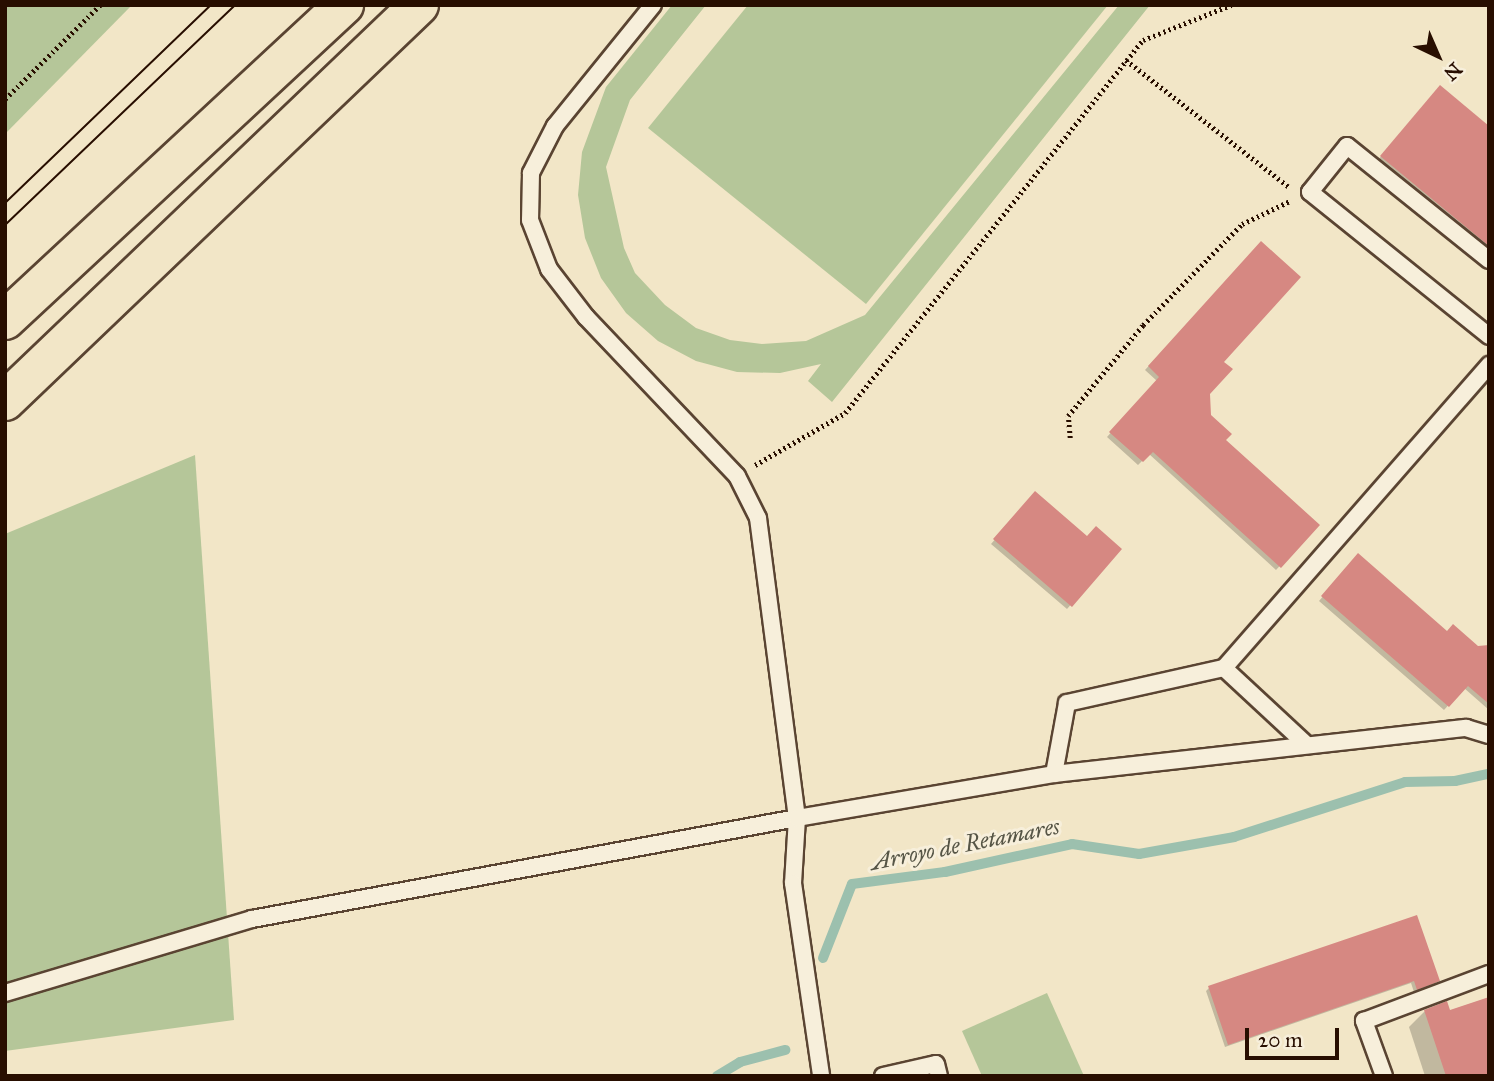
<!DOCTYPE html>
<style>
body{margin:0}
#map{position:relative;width:1494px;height:1081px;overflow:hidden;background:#f2e6c7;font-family:"IM FELL Great Primer",serif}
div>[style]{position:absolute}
.green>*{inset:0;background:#b5c699}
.shadow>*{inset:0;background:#0003}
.stream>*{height:10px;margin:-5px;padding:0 5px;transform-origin:5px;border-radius:5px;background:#9cc0ae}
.building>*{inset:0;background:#d68882}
.path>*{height:4.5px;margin-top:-2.25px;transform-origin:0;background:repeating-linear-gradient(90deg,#280e00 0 2px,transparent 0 5.5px)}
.roads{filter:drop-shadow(2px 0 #5a4432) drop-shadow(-2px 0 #5a4432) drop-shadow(0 2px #5a4432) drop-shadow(0 -2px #5a4432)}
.service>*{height:16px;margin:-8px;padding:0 8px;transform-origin:8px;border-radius:8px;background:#f7efdb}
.trunk>*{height:38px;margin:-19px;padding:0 19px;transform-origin:19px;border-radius:19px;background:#f2e6c7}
.tram>*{height:2px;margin:-1px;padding:0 1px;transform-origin:1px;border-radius:1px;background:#280e00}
span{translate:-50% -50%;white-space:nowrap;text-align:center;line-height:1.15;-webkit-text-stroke:6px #f7efdb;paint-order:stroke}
.water-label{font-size:23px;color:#565546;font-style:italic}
.frame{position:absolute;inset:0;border:7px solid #280e00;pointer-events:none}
.north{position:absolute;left:1403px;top:21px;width:70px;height:70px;-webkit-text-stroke:5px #f7efdb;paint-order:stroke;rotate:136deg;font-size:19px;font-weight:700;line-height:28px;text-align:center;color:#280e00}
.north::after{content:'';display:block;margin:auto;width:24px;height:32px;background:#280e00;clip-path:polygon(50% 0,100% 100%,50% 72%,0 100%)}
.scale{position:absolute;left:1245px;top:1028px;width:94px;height:32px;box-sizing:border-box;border:4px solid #280e00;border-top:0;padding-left:9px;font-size:21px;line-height:24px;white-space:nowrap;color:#280e00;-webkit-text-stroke:5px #f7efdb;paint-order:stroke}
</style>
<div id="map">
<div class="green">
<i style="clip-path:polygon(5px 5px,132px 5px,5px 134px)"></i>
<i style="clip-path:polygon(672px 5px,706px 5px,630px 100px,606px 167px,624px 248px,635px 273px,665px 305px,696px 328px,730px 340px,762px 344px,806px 341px,865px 315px,1119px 5px,1150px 5px,832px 402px,808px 381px,821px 364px,780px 373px,737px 372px,696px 361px,658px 341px,626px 313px,601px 278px,585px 238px,578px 195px,582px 152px,606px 87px)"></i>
<i style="clip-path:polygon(748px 5px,1108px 5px,866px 304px,648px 128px)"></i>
<i style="clip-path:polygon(195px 455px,234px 1020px,5px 1051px,5px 534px)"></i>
<i style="clip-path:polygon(1047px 993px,1084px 1076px,982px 1076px,962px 1031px)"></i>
</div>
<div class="shadow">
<i style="clip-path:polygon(1437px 91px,1489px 129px,1489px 255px,1378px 160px)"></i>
<i style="clip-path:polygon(1261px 243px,1208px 394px,1209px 416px,1223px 440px,1318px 525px,1276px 570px,1149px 454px,1138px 465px,1107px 437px,1157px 381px,1145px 370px)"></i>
<i style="clip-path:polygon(1035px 493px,1087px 538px,1120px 549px,1067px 609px,991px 544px)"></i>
<i style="clip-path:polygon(1358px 556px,1447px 633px,1477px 648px,1489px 647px,1489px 710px,1464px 688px,1444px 710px,1319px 601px)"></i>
<i style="clip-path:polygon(1416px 917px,1438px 981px,1434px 984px,1414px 992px,1411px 983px,1225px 1047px,1206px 991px,1209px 988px)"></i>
<i style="clip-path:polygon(1425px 1011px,1489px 1076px,1425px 1076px,1409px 1027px)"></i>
</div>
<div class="stream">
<i style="left:823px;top:958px;width:79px;rotate:-68.6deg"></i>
<i style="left:852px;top:884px;width:94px;rotate:-7.4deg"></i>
<i style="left:945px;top:872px;width:130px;rotate:-12.4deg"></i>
<i style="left:1072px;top:844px;width:68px;rotate:8.5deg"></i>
<i style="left:1139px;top:854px;width:97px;rotate:-10.1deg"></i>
<i style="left:1234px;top:837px;width:180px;rotate:-17.8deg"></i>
<i style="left:1405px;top:782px;width:50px;rotate:-1.1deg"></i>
<i style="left:1455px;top:781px;width:35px;rotate:-12deg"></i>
<i style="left:717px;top:1076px;width:27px;rotate:-31deg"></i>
<i style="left:740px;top:1062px;width:47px;rotate:-14.9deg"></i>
</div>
<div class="building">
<i style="clip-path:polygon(1440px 85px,1489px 126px,1489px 246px,1380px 156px)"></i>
<i style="clip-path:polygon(1261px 241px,1301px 277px,1224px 362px,1233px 369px,1210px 394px,1211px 415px,1232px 434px,1226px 440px,1320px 525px,1281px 568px,1153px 452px,1143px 462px,1109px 432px,1159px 377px,1148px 366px)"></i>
<i style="clip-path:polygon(1035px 491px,1087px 536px,1096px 526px,1122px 549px,1072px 607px,993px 539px)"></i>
<i style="clip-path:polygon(1358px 553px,1447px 631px,1453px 624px,1478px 646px,1489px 645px,1489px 704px,1468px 686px,1449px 707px,1321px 596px)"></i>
<i style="clip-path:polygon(1417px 915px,1440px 981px,1417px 990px,1414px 981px,1228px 1045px,1208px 986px)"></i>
<i style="clip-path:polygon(1489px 997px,1489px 1076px,1446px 1076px,1424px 1010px,1447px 1001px,1450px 1010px)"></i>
</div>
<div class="path">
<i style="left:1126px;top:60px;width:207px;rotate:37.9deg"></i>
<i style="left:5px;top:99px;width:134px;rotate:-44.7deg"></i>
<i style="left:1070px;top:438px;width:22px;rotate:-95deg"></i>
<i style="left:1068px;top:416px;width:118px;rotate:-50.5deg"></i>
<i style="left:1143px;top:325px;width:141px;rotate:-45.6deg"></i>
<i style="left:1242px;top:224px;width:53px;rotate:-25.6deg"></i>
<i style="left:755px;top:465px;width:104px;rotate:-30deg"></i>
<i style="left:845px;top:413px;width:477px;rotate:-51.4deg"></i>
<i style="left:1143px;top:40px;width:95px;rotate:-21.7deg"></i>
</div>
<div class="roads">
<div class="service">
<i style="left:653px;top:5px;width:156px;rotate:129deg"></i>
<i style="left:555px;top:126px;width:53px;rotate:117.1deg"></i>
<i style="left:531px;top:173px;width:47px;rotate:91.2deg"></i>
<i style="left:530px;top:220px;width:53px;rotate:68.8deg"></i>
<i style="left:549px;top:269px;width:61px;rotate:52.4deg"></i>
<i style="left:586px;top:317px;width:219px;rotate:46.5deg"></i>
<i style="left:737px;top:476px;width:47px;rotate:63.4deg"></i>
<i style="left:758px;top:518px;width:303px;rotate:82.6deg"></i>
<i style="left:797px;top:818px;width:65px;rotate:93.5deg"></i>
<i style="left:793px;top:883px;width:195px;rotate:81.7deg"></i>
<i style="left:1489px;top:260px;width:182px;rotate:-141.2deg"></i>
<i style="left:1347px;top:146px;width:59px;rotate:128.8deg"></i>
<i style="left:1310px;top:192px;width:230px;rotate:38.8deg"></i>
<i style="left:1224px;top:668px;width:113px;rotate:42.9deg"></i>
<i style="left:1054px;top:774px;width:72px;rotate:-79.6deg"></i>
<i style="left:1067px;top:703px;width:161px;rotate:-12.6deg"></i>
<i style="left:1224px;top:668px;width:403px;rotate:-48.8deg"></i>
<i style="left:5px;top:993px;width:258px;rotate:-16.7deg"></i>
<i style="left:252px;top:919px;width:554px;rotate:-10.5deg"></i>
<i style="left:797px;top:818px;width:261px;rotate:-9.7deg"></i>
<i style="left:1054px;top:774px;width:415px;rotate:-6.4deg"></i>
<i style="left:1466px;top:728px;width:24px;rotate:17deg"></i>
<i style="left:883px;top:1076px;width:54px;rotate:-12.8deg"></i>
<i style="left:936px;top:1064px;width:12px;rotate:76deg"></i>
<i style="left:1384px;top:1076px;width:59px;rotate:-110deg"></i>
<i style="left:1364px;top:1021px;width:134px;rotate:-20.6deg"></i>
</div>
<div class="trunk">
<i style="left:5px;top:320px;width:463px;rotate:-42.9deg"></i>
<i style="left:5px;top:401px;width:573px;rotate:-43.73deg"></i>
</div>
</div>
<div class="tram">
<i style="left:5px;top:203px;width:286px;rotate:-43.9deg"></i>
<i style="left:5px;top:225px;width:318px;rotate:-43.7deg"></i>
</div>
<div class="water-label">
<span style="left:965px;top:844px;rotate:-11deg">Arroyo de Retamares</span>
</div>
<div class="frame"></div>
<div class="north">N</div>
<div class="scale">20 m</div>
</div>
